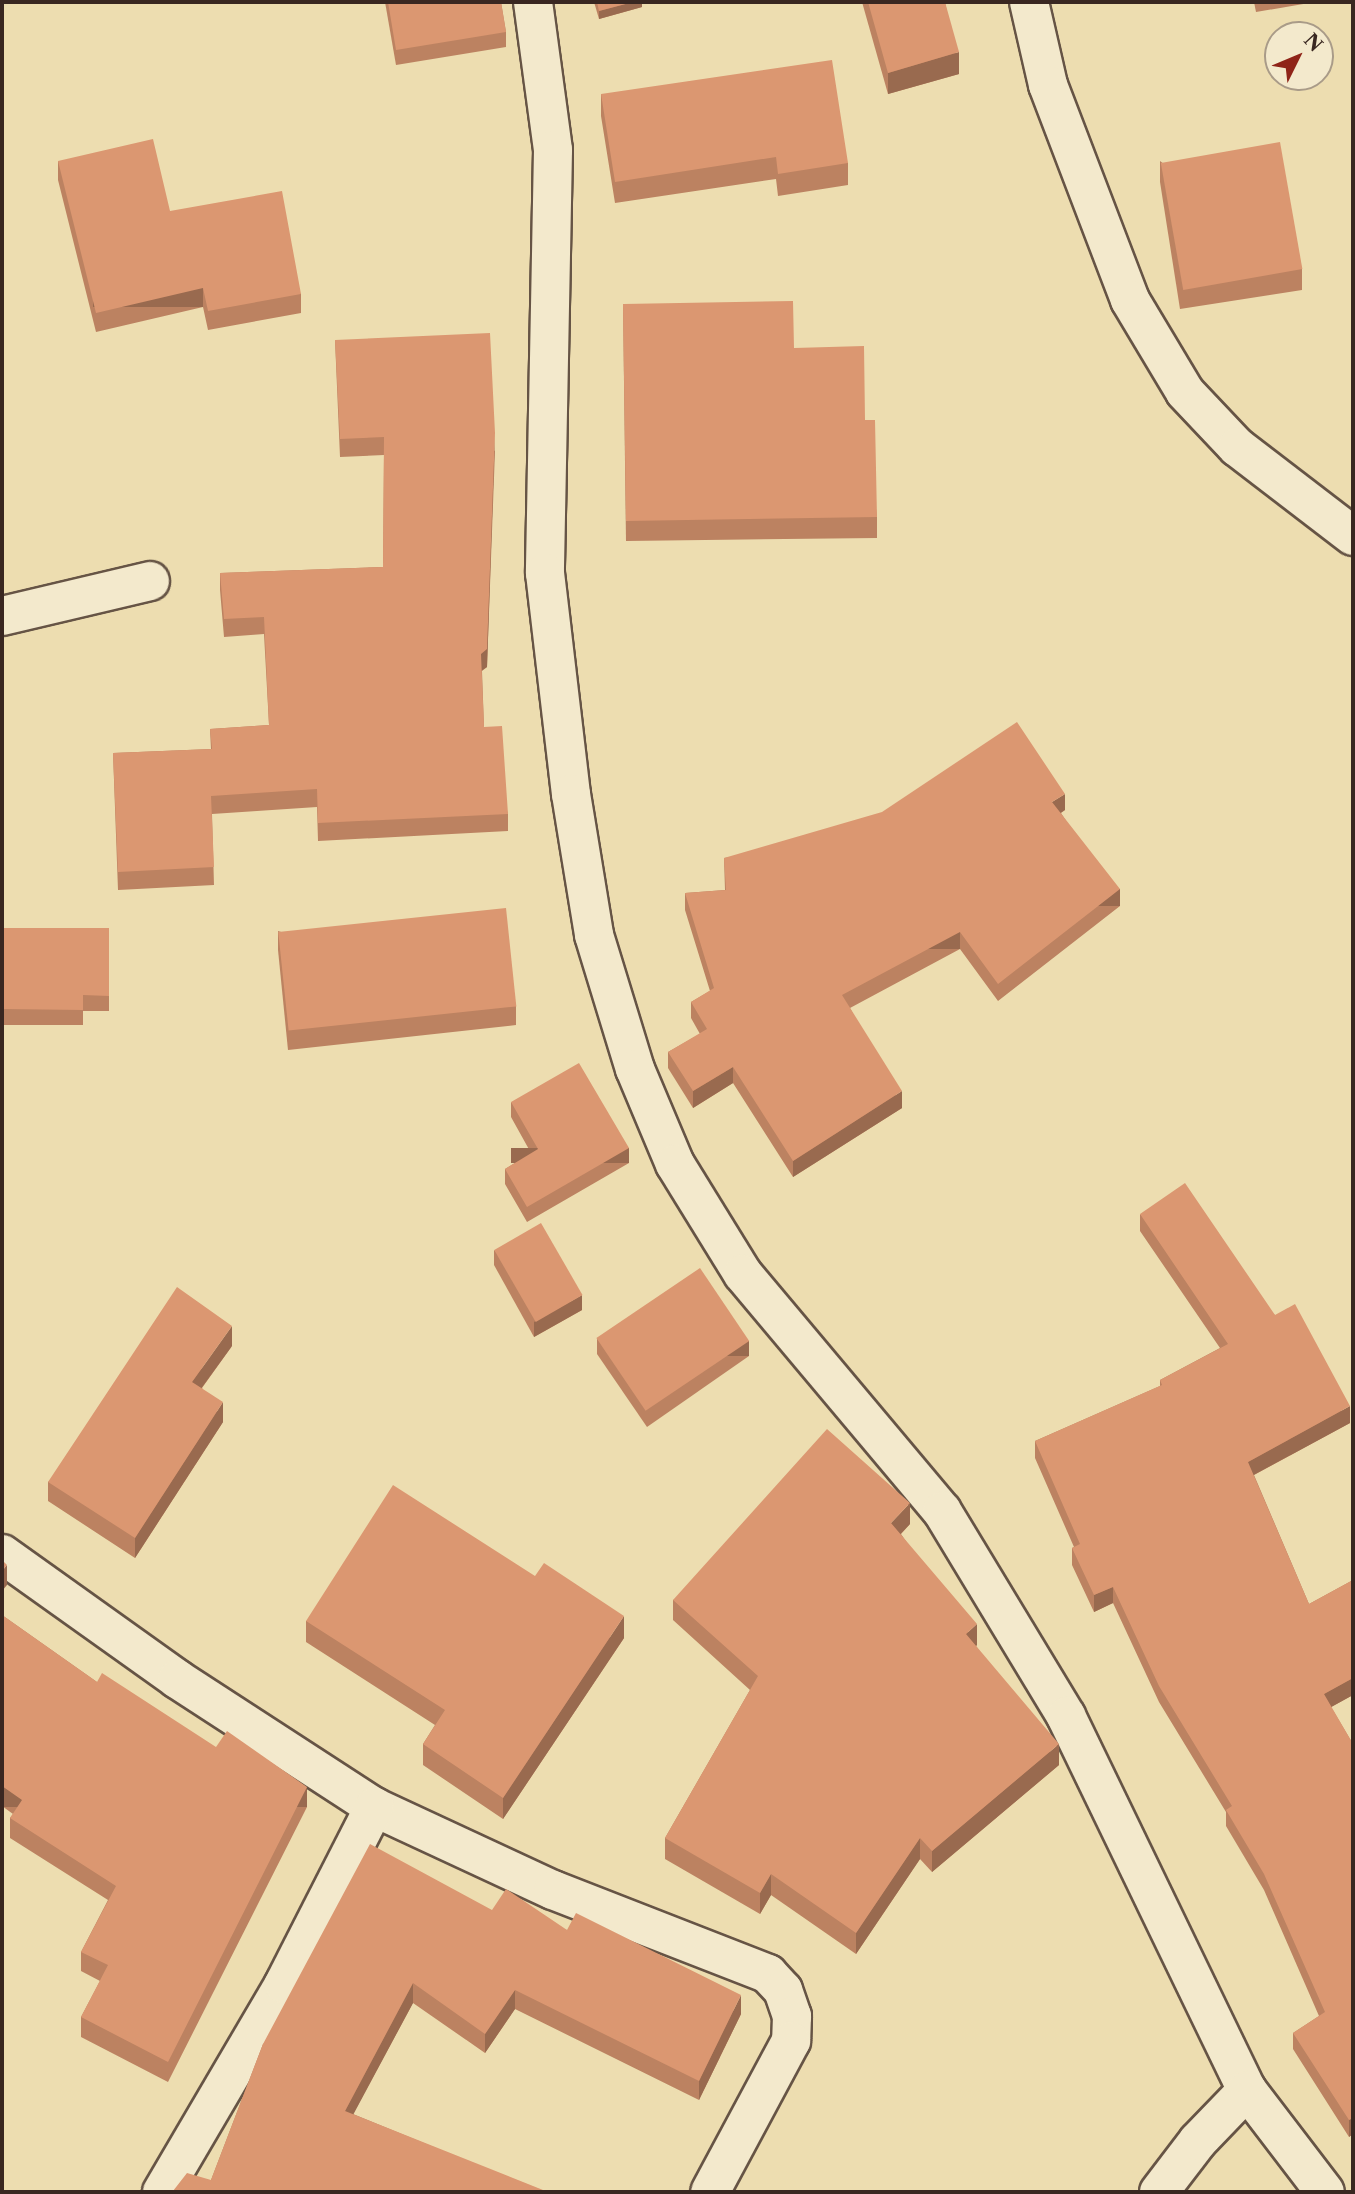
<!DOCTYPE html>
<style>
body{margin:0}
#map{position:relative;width:1355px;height:2194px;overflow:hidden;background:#edddb0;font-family:"Libre Caslon Text",serif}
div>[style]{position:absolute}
.roads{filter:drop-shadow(2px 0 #665445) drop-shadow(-2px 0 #665445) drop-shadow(0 2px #665445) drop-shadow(0 -2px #665445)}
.minor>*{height:38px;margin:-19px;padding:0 19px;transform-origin:19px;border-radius:19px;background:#f3e9cc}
.wall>*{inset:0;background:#bc8261}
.shaded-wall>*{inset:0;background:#996a4f;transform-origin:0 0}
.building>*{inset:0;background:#db9771;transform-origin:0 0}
span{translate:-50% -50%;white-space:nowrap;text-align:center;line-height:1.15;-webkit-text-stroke:6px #f3e9cc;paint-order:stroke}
.frame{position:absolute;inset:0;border:4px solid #392721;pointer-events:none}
.north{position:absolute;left:1264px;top:21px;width:70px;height:70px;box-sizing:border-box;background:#f3e9cc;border:2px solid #a99b88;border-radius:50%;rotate:47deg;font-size:19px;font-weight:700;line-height:28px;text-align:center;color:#392721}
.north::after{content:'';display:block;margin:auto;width:24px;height:32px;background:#8f2418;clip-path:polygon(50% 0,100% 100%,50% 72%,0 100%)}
</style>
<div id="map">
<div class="roads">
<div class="minor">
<i style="left:533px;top:2px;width:149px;rotate:82.3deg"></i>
<i style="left:553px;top:150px;width:423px;rotate:91.1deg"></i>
<i style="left:545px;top:573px;width:223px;rotate:83.3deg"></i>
<i style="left:571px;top:794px;width:143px;rotate:80.7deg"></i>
<i style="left:594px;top:935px;width:140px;rotate:73deg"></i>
<i style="left:635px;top:1069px;width:103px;rotate:67.2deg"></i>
<i style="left:675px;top:1164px;width:129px;rotate:58.3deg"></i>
<i style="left:743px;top:1274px;width:309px;rotate:50deg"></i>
<i style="left:942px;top:1511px;width:240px;rotate:58.8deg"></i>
<i style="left:1066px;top:1716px;width:415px;rotate:64.2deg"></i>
<i style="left:1247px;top:2090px;width:128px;rotate:52.6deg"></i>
<i style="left:1029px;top:2px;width:85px;rotate:77.1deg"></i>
<i style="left:1048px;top:85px;width:230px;rotate:69.1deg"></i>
<i style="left:1130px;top:300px;width:107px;rotate:59.1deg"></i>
<i style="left:1185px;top:392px;width:76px;rotate:46.6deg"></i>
<i style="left:1237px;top:447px;width:146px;rotate:37.5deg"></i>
<i style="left:2px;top:616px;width:152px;rotate:-13.3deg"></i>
<i style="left:2px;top:1554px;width:215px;rotate:35.5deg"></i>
<i style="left:177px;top:1679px;width:235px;rotate:33deg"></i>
<i style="left:374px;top:1807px;width:197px;rotate:24.9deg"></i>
<i style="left:553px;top:1890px;width:231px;rotate:21.3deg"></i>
<i style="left:768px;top:1974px;width:22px;rotate:47deg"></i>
<i style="left:783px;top:1990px;width:28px;rotate:71deg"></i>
<i style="left:792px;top:2016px;width:25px;rotate:92deg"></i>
<i style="left:791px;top:2041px;width:171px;rotate:118.2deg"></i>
<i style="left:162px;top:2192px;width:241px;rotate:-59.6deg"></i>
<i style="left:284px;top:1984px;width:199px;rotate:-63deg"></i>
<i style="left:1159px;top:2192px;width:64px;rotate:-52.6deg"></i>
<i style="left:1198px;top:2141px;width:71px;rotate:-46.1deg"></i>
</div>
</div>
<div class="wall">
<i style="clip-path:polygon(385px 2px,501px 2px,506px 32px,506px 47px,396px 65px)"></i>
<i style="clip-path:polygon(594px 2px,642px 2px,642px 7px,599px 19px)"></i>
<i style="clip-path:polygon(862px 2px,945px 2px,959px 74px,888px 94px)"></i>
<i style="clip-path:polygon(1254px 2px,1315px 2px,1256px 12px)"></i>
<i style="clip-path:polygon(601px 94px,848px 163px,848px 185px,778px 196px,776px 179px,615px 203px,601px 116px)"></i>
<i style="clip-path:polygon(58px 161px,170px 211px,301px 294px,301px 313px,208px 330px,203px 307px,96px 332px,58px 180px)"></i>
<i style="clip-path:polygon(1160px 161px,1302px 269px,1302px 290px,1180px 309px,1160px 182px)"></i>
<i style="clip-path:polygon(623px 304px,794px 348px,865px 420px,877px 517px,877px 538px,626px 541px)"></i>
<i style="clip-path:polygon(335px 340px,495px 451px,487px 667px,482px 671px,484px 727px,508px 814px,508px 831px,318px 841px,317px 807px,212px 814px,214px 885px,118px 890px,113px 753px,211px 749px,210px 729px,269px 725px,264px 634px,224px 637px,220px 590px,220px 573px,383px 567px,384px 455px,340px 457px)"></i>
<i style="clip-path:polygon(1065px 810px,1061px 813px,1120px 906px,998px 1001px,960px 949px,850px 1008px,902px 1108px,793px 1177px,733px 1083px,693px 1108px,668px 1068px,668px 1052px,700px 1034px,691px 1018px,691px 1002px,710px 991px,685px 910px,685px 893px,725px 890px,724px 858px)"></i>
<i style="clip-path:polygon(2px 928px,109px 928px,109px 1011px,83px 1011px,83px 1025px,2px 1025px)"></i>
<i style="clip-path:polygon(278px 931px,516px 1006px,516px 1025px,288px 1050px,278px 950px)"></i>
<i style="clip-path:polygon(511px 1102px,629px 1163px,527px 1222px,505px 1184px,505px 1169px,531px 1153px,511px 1117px)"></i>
<i style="clip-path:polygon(1140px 1214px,1275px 1315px,1350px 1423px,1254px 1475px,1309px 1604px,1353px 1580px,1353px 1695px,1331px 1707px,1353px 1744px,1353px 2134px,1349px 2137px,1293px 2049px,1293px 2033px,1319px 2016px,1264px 1890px,1226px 1826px,1226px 1812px,1159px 1702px,1113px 1603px,1094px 1612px,1072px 1565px,1072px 1548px,1074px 1547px,1035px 1458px,1035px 1441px,1160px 1386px,1160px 1380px,1220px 1348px,1140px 1231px)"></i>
<i style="clip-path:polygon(494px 1250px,582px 1310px,534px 1337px,494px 1265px)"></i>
<i style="clip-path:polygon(597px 1339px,749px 1356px,647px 1427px,597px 1354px)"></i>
<i style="clip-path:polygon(232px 1346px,202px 1388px,223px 1422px,135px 1558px,48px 1501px,48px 1482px)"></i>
<i style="clip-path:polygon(910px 1524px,901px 1534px,977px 1645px,976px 1646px,1059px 1765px,932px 1872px,920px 1859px,856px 1954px,771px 1895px,760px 1914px,665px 1859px,665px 1838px,750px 1690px,673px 1620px,673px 1600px)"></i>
<i style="clip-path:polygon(2px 1615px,97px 1682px,307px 1807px,168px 2082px,81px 2037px,81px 2017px,100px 1981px,81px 1971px,81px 1952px,108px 1900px,10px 1838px,10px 1818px,13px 1814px,2px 1806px)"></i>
<i style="clip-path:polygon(306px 1621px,624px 1638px,503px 1819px,423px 1765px,423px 1744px,435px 1725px,306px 1642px)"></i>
<i style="clip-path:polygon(492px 1910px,567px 1930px,741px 2014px,699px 2100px,515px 2009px,485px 2053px,413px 2003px,353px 2114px,543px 2192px,211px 2180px,263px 2044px)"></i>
</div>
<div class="shaded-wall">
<i style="clip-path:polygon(633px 2px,642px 2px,642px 7px,599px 19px,599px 11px)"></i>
<i style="clip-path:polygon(959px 52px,959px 74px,888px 94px,888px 73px)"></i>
<i style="left:203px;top:288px;width:19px;height:110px;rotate:90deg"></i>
<i style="clip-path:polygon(495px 433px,487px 667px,481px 671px,481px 654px)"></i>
<i style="clip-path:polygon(1065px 794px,1065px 810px,1052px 818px,1052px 802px)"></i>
<i style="left:1120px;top:889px;width:17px;height:155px;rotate:90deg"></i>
<i style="left:960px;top:932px;width:17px;height:134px;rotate:90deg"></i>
<i style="clip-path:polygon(733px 1067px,733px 1083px,693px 1108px,693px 1091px)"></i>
<i style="clip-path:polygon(902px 1091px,902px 1108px,793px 1177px,793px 1161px)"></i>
<i style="left:629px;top:1148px;width:15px;height:118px;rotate:90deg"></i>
<i style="clip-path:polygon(582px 1295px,582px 1310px,534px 1337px,534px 1322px)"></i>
<i style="clip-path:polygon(232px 1326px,232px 1346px,192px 1401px,192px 1382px)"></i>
<i style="left:749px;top:1341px;width:15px;height:124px;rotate:90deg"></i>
<i style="clip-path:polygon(223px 1402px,223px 1422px,135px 1558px,135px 1538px)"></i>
<i style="clip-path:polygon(1350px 1406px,1350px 1423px,1248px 1478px,1248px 1462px)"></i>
<i style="clip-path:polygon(910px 1503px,910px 1524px,891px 1544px,891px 1523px)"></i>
<i style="clip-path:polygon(7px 1565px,7px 1585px,2px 1591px,2px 1571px)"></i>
<i style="clip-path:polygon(1113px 1587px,1113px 1603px,1094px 1612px,1094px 1595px)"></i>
<i style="clip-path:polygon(624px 1616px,624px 1638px,503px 1819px,503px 1798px)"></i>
<i style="clip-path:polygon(977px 1624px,977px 1645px,966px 1655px,966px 1634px)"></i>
<i style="clip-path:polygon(1353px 1678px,1353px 1695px,1324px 1711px,1324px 1694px)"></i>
<i style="clip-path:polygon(1059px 1744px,1059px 1765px,932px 1872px,932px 1851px)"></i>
<i style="left:307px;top:1787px;width:20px;height:308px;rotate:90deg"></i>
<i style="clip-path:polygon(920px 1838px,920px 1859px,856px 1954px,856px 1933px)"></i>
<i style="clip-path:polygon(771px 1874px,771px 1895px,760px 1914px,760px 1893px)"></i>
<i style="clip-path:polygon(413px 1983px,413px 2003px,345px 2130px,345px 2111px)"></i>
<i style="clip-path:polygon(515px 1990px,515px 2009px,485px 2053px,485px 2034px)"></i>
<i style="clip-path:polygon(741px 1995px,741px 2014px,699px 2100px,699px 2081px)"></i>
<i style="clip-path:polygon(1353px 2118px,1353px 2134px,1349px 2137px,1349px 2120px)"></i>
</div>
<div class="building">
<i style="clip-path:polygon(388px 2px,501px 2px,506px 32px,396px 50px)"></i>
<i style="clip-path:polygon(597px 2px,633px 2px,599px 11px)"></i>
<i style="clip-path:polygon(868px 2px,945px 2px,959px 52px,888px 73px)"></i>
<i style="clip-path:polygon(832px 60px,848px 163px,778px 174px,776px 157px,615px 182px,601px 94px)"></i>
<i style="clip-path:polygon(153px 139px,170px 211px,282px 191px,301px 294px,208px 311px,203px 288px,96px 313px,58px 161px)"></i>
<i style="left:1280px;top:142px;width:129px;height:121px;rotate:80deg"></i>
<i style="clip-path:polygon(793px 301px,794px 348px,864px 346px,865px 420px,875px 420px,877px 517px,626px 521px,623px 304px)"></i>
<i style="clip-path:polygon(490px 333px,495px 433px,487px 649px,481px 654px,484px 727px,502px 726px,508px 814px,318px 823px,317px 789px,211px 796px,214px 867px,118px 872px,113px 753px,212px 749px,210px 729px,269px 725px,264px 617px,224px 619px,220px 573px,383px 567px,384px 437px,340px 439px,335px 340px)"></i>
<i style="clip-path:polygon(1017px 722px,1065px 794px,1052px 802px,1120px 889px,998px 984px,960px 932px,842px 995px,902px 1091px,793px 1161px,733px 1067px,693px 1091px,668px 1052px,707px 1029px,691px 1002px,714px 988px,685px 893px,726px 890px,724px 858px,882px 812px)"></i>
<i style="left:506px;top:908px;width:99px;height:229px;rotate:84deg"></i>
<i style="clip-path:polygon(2px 928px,109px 928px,109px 996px,83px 995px,83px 1010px,2px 1009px)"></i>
<i style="clip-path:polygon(579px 1063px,629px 1148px,527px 1207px,505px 1169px,538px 1149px,511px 1102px)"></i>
<i style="clip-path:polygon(1185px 1183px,1275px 1315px,1295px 1304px,1350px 1406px,1248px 1462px,1309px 1604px,1353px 1580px,1353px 1678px,1324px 1694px,1353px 1744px,1353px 2118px,1349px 2120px,1293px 2033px,1325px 2012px,1264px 1874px,1226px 1810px,1232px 1806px,1159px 1686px,1113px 1587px,1094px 1595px,1072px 1548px,1080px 1544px,1035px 1441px,1162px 1385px,1160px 1380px,1228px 1344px,1140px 1214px)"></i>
<i style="left:541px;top:1223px;width:83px;height:54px;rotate:60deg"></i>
<i style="left:700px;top:1268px;width:88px;height:125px;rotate:56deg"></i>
<i style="clip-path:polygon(177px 1287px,232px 1326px,192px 1382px,223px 1402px,135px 1538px,48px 1482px)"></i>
<i style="clip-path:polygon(827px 1429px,910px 1503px,891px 1523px,977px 1624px,966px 1634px,1059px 1744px,932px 1851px,920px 1838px,856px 1933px,771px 1874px,760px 1893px,665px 1838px,758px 1676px,673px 1600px)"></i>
<i style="clip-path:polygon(393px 1485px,535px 1576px,544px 1563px,624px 1616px,503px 1798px,423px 1744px,445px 1710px,306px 1621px)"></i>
<i style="clip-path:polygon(2px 1560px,7px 1565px,2px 1571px)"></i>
<i style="clip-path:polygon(2px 1615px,97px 1682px,102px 1673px,216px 1747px,227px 1731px,307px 1787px,168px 2062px,81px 2017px,108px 1965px,81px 1952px,116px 1886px,10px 1818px,22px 1800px,2px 1786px)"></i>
<i style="clip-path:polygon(370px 1844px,492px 1910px,506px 1889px,567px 1930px,576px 1913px,741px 1995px,699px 2081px,515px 1990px,485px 2034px,413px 1983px,345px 2111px,543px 2190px,542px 2192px,170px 2192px,173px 2191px,187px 2173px,211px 2180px,263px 2044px)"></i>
</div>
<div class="frame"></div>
<div class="north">N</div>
</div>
